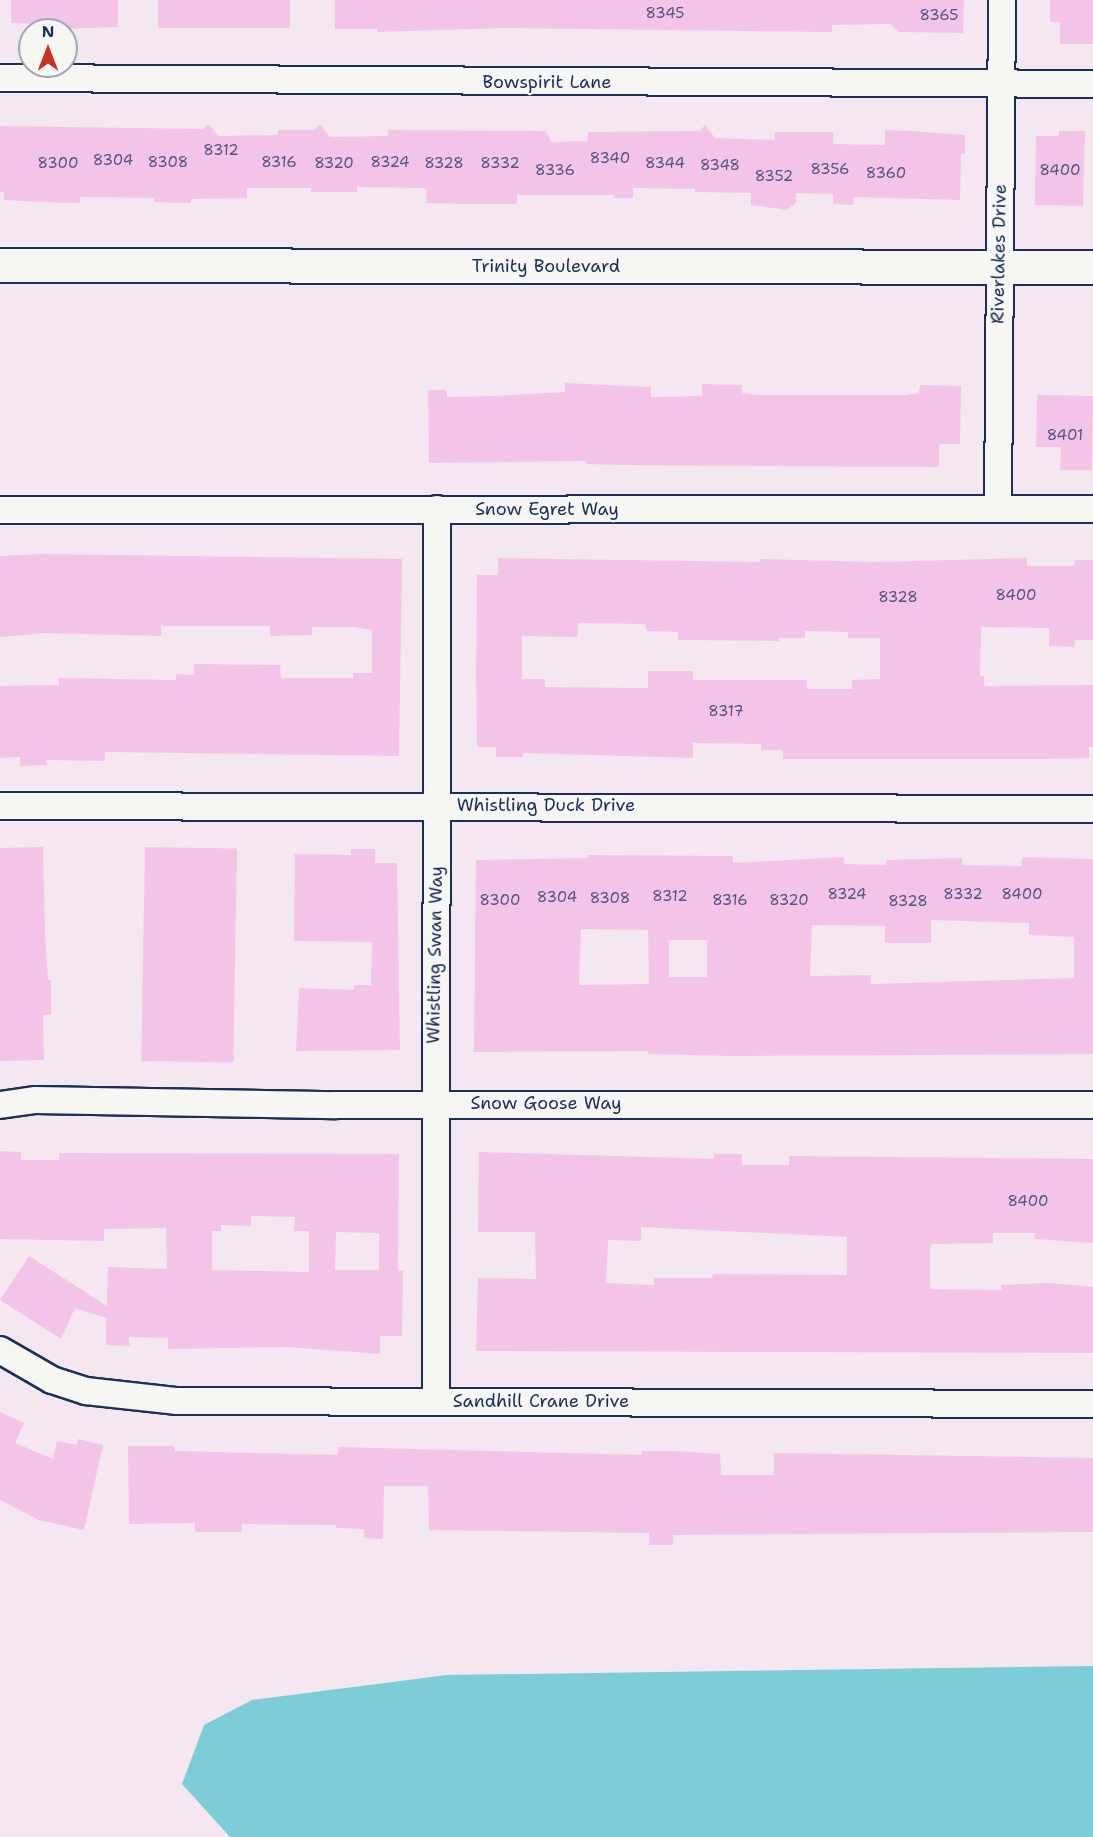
<!DOCTYPE html>
<style>
body{margin:0}
#map{position:relative;width:1093px;height:1837px;overflow:hidden;background:#f5e7ef;font-family:"Shantell Sans",sans-serif}
div>[style]{position:absolute}
.water>*{inset:0;background:#7dcdd9}
.building>*{inset:0;background:#f3c4e7;transform-origin:0 0}
.roads{filter:drop-shadow(2px 0 #1b2f5e) drop-shadow(-2px 0 #1b2f5e) drop-shadow(0 2px #1b2f5e) drop-shadow(0 -2px #1b2f5e)}
.minor>*{height:26px;margin:-13px;padding:0 13px;transform-origin:13px;border-radius:13px;background:#f6f6f2}
.secondary>*{height:33px;margin:-16.5px;padding:0 16.5px;transform-origin:16.5px;border-radius:16.5px;background:#f6f6f2}
span{translate:-50% -50%;white-space:nowrap;text-align:center;line-height:1.15;-webkit-text-stroke:4.5px #f6f6f2;paint-order:stroke}
.number-label{font-size:15px;color:#515480}
.number-label span{-webkit-text-stroke-width:0}
.street-label{font-size:18px;color:#1b2f5e}
.north{position:absolute;left:18px;top:18px;width:60px;height:60px;box-sizing:border-box;background:#f6f6f2;border:2px solid #9ea6b7;border-radius:50%;rotate:0deg;font-size:16px;font-weight:700;line-height:24px;text-align:center;color:#1b2f5e}
.north::after{content:'';display:block;margin:auto;width:21px;height:27px;background:#c8321e;clip-path:polygon(50% 0,100% 100%,50% 72%,0 100%)}
</style>
<div id="map">
<div class="water">
<i style="clip-path:polygon(1093px 1666px,1093px 1837px,230px 1837px,182px 1784px,204px 1725px,252px 1700px,447px 1675px)"></i>
</div>
<div class="building">
<i style="clip-path:polygon(11px 0,118px 0,118px 27px,58px 29px,58px 25px,11px 23px)"></i>
<i style="left:158px;top:0;width:132px;height:28px"></i>
<i style="clip-path:polygon(335px 0,964px 0,963px 33px,898px 32px,891px 24px,832px 25px,832px 32px,502px 28px,377px 32px,377px 29px,335px 29px)"></i>
<i style="clip-path:polygon(1050px 0,1093px 0,1093px 44px,1060px 44px,1060px 22px,1050px 22px)"></i>
<i style="clip-path:polygon(209px 124px,218px 136px,278px 135px,278px 130px,314px 130px,320px 124px,330px 137px,388px 136px,388px 130px,545px 131px,552px 142px,587px 141px,588px 132px,700px 131px,705px 125px,715px 138px,775px 140px,775px 132px,833px 132px,833px 144px,885px 145px,885px 130px,911px 131px,965px 135px,965px 154px,961px 154px,960px 200px,854px 197px,853px 205px,833px 204px,833px 194px,796px 193px,796px 203px,787px 210px,751px 205px,751px 193px,695px 192px,695px 189px,633px 188px,633px 198px,614px 198px,614px 195px,517px 195px,517px 204px,467px 204px,426px 203px,427px 189px,420px 188px,357px 187px,357px 192px,311px 192px,311px 188px,247px 188px,247px 198px,191px 199px,191px 203px,154px 202px,154px 198px,80px 197px,80px 203px,42px 202px,4px 200px,4px 192px,0 192px,0 126px,203px 129px)"></i>
<i style="clip-path:polygon(1059px 131px,1085px 131px,1083px 206px,1035px 205px,1036px 136px,1059px 136px)"></i>
<i style="clip-path:polygon(565px 383px,651px 387px,651px 397px,702px 396px,702px 384px,742px 385px,742px 393px,759px 395px,905px 395px,919px 393px,920px 385px,961px 386px,960px 444px,939px 444px,939px 467px,622px 465px,586px 464px,586px 461px,429px 463px,428px 390px,447px 390px,447px 397px,495px 396px,565px 392px)"></i>
<i style="clip-path:polygon(1037px 395px,1093px 396px,1092px 470px,1060px 470px,1061px 447px,1036px 447px)"></i>
<i style="clip-path:polygon(41px 554px,402px 559px,399px 756px,105px 752px,105px 761px,46px 760px,47px 765px,20px 766px,20px 757px,0 758px,0 686px,59px 685px,59px 678px,176px 680px,176px 674px,194px 675px,194px 664px,280px 665px,281px 678px,353px 678px,353px 673px,372px 673px,372px 630px,354px 627px,312px 627px,312px 635px,270px 636px,270px 626px,161px 626px,161px 636px,44px 633px,0 637px,0 556px)"></i>
<i style="clip-path:polygon(evenodd,498px 558px,760px 562px,760px 559px,875px 562px,1027px 558px,1027px 566px,1074px 566px,1075px 560px,1093px 560px,1093px 640px,1075px 640px,1074px 647px,1049px 646px,1049px 628px,981px 627px,980px 676px,984px 676px,984px 686px,1093px 685px,1093px 747px,1089px 747px,1089px 758px,1043px 759px,783px 759px,783px 750px,761px 750px,761px 744px,693px 743px,693px 758px,523px 753px,523px 757px,496px 757px,496px 747px,477px 747px,476px 673px,477px 575px,498px 575px,498px 558px,578px 623px,646px 624px,646px 631px,678px 632px,678px 640px,779px 641px,779px 638px,805px 638px,805px 631px,848px 632px,848px 638px,880px 638px,880px 679px,852px 680px,852px 689px,807px 689px,807px 680px,693px 680px,693px 671px,648px 671px,648px 688px,545px 687px,545px 679px,522px 679px,522px 636px,577px 637px,578px 623px)"></i>
<i style="clip-path:polygon(43px 847px,45px 934px,48px 980px,51px 980px,51px 1015px,43px 1015px,44px 1060px,0 1061px,0 848px)"></i>
<i style="left:145px;top:847px;width:92px;height:214px;rotate:1deg"></i>
<i style="clip-path:polygon(351px 849px,375px 849px,375px 863px,397px 863px,400px 1050px,296px 1051px,299px 988px,354px 990px,354px 985px,371px 985px,372px 942px,294px 941px,295px 854px,351px 855px)"></i>
<i style="clip-path:polygon(evenodd,588px 855px,733px 856px,733px 863px,844px 857px,844px 864px,886px 865px,886px 860px,962px 858px,962px 865px,1022px 866px,1022px 857px,1093px 859px,1093px 1054px,733px 1056px,648px 1054px,648px 1051px,474px 1052px,476px 860px,588px 858px,588px 855px,931px 920px,1029px 923px,1029px 935px,1074px 937px,1074px 978px,871px 984px,871px 975px,810px 976px,812px 925px,885px 926px,885px 943px,931px 943px,931px 920px,588px 855px,581px 929px,648px 930px,649px 984px,579px 985px,581px 929px,588px 855px,669px 940px,707px 940px,707px 977px,669px 977px,669px 940px)"></i>
<i style="clip-path:polygon(evenodd,0 1151px,21px 1152px,21px 1160px,59px 1160px,59px 1153px,399px 1154px,398px 1271px,403px 1271px,402px 1336px,380px 1336px,380px 1354px,289px 1347px,168px 1349px,168px 1338px,129px 1337px,129px 1346px,106px 1345px,106px 1318px,75px 1308px,61px 1339px,0 1300px,29px 1256px,107px 1306px,108px 1267px,167px 1269px,166px 1228px,104px 1229px,104px 1241px,0 1239px,0 1151px,251px 1216px,295px 1217px,294px 1231px,309px 1231px,309px 1272px,212px 1270px,212px 1231px,221px 1231px,221px 1225px,251px 1226px,251px 1216px,0 1151px,336px 1232px,379px 1233px,379px 1270px,335px 1270px,336px 1232px)"></i>
<i style="clip-path:polygon(evenodd,479px 1152px,714px 1159px,714px 1154px,742px 1154px,742px 1165px,789px 1165px,789px 1156px,1093px 1159px,1093px 1243px,1034px 1239px,1035px 1233px,993px 1233px,993px 1243px,934px 1244px,930px 1245px,930px 1289px,1001px 1290px,1001px 1285px,1048px 1283px,1093px 1287px,1093px 1353px,476px 1351px,478px 1278px,536px 1279px,535px 1232px,478px 1232px,479px 1152px,641px 1227px,847px 1237px,847px 1275px,713px 1274px,712px 1278px,654px 1278px,654px 1285px,606px 1283px,608px 1240px,641px 1241px,641px 1227px)"></i>
<i style="clip-path:polygon(0 1412px,24px 1423px,15px 1443px,53px 1459px,57px 1441px,77px 1445px,78px 1439px,103px 1445px,84px 1530px,39px 1520px,0 1500px)"></i>
<i style="clip-path:polygon(128px 1446px,175px 1446px,175px 1451px,338px 1455px,338px 1447px,642px 1455px,642px 1451px,673px 1451px,720px 1454px,721px 1475px,774px 1475px,774px 1453px,1093px 1458px,1093px 1532px,673px 1535px,673px 1545px,649px 1545px,649px 1533px,429px 1530px,428px 1486px,384px 1486px,383px 1539px,364px 1538px,364px 1529px,336px 1528px,336px 1525px,242px 1524px,242px 1532px,195px 1532px,195px 1523px,129px 1524px)"></i>
</div>
<div class="roads">
<div class="minor">
<i style="left:0;top:78px;width:1093px;rotate:0.31deg"></i>
<i style="left:998px;top:509px;width:509px;rotate:-89.55deg"></i>
<i style="left:0;top:510px;width:1093px;rotate:-0.05deg"></i>
<i style="left:0;top:806px;width:1093px;rotate:0.16deg"></i>
<i style="left:0;top:1105px;width:36px;rotate:-8deg"></i>
<i style="left:36px;top:1100px;width:300px;rotate:1deg"></i>
<i style="left:336px;top:1105px;width:757px"></i>
<i style="left:0;top:1350px;width:60px;rotate:30deg"></i>
<i style="left:52px;top:1380px;width:36px;rotate:18deg"></i>
<i style="left:86px;top:1391px;width:92px;rotate:6.3deg"></i>
<i style="left:177px;top:1401px;width:916px;rotate:0.19deg"></i>
<i style="left:436px;top:1401px;width:892px;rotate:-89.94deg"></i>
</div>
<div class="secondary">
<i style="left:0;top:265px;width:1093px;rotate:0.1deg"></i>
</div>
</div>
<div class="number-label">
<span style="left:665px;top:14px">8345</span>
<span style="left:939px;top:16px">8365</span>
<span style="left:221px;top:151px">8312</span>
<span style="left:610px;top:159px">8340</span>
<span style="left:113px;top:161px">8304</span>
<span style="left:168px;top:163px">8308</span>
<span style="left:279px;top:163px">8316</span>
<span style="left:390px;top:163px">8324</span>
<span style="left:58px;top:164px">8300</span>
<span style="left:334px;top:164px">8320</span>
<span style="left:444px;top:164px">8328</span>
<span style="left:500px;top:164px">8332</span>
<span style="left:665px;top:164px">8344</span>
<span style="left:720px;top:166px">8348</span>
<span style="left:830px;top:170px">8356</span>
<span style="left:555px;top:171px">8336</span>
<span style="left:1060px;top:171px">8400</span>
<span style="left:886px;top:174px">8360</span>
<span style="left:774px;top:177px">8352</span>
<span style="left:1065px;top:436px">8401</span>
<span style="left:1016px;top:596px">8400</span>
<span style="left:898px;top:598px">8328</span>
<span style="left:726px;top:712px">8317</span>
<span style="left:847px;top:895px">8324</span>
<span style="left:963px;top:895px">8332</span>
<span style="left:1022px;top:895px">8400</span>
<span style="left:670px;top:897px">8312</span>
<span style="left:557px;top:898px">8304</span>
<span style="left:610px;top:899px">8308</span>
<span style="left:500px;top:901px">8300</span>
<span style="left:730px;top:901px">8316</span>
<span style="left:789px;top:901px">8320</span>
<span style="left:908px;top:902px">8328</span>
<span style="left:1028px;top:1202px">8400</span>
</div>
<div class="street-label">
<span style="left:547px;top:82px">Bowspirit Lane</span>
<span style="left:999px;top:254px;rotate:-89deg">Riverlakes Drive</span>
<span style="left:546px;top:266px">Trinity Boulevard</span>
<span style="left:547px;top:509px">Snow Egret Way</span>
<span style="left:546px;top:805px">Whistling Duck Drive</span>
<span style="left:435px;top:955px;rotate:-89deg">Whistling Swan Way</span>
<span style="left:546px;top:1103px">Snow Goose Way</span>
<span style="left:541px;top:1401px">Sandhill Crane Drive</span>
</div>
<div class="north">N</div>
</div>
